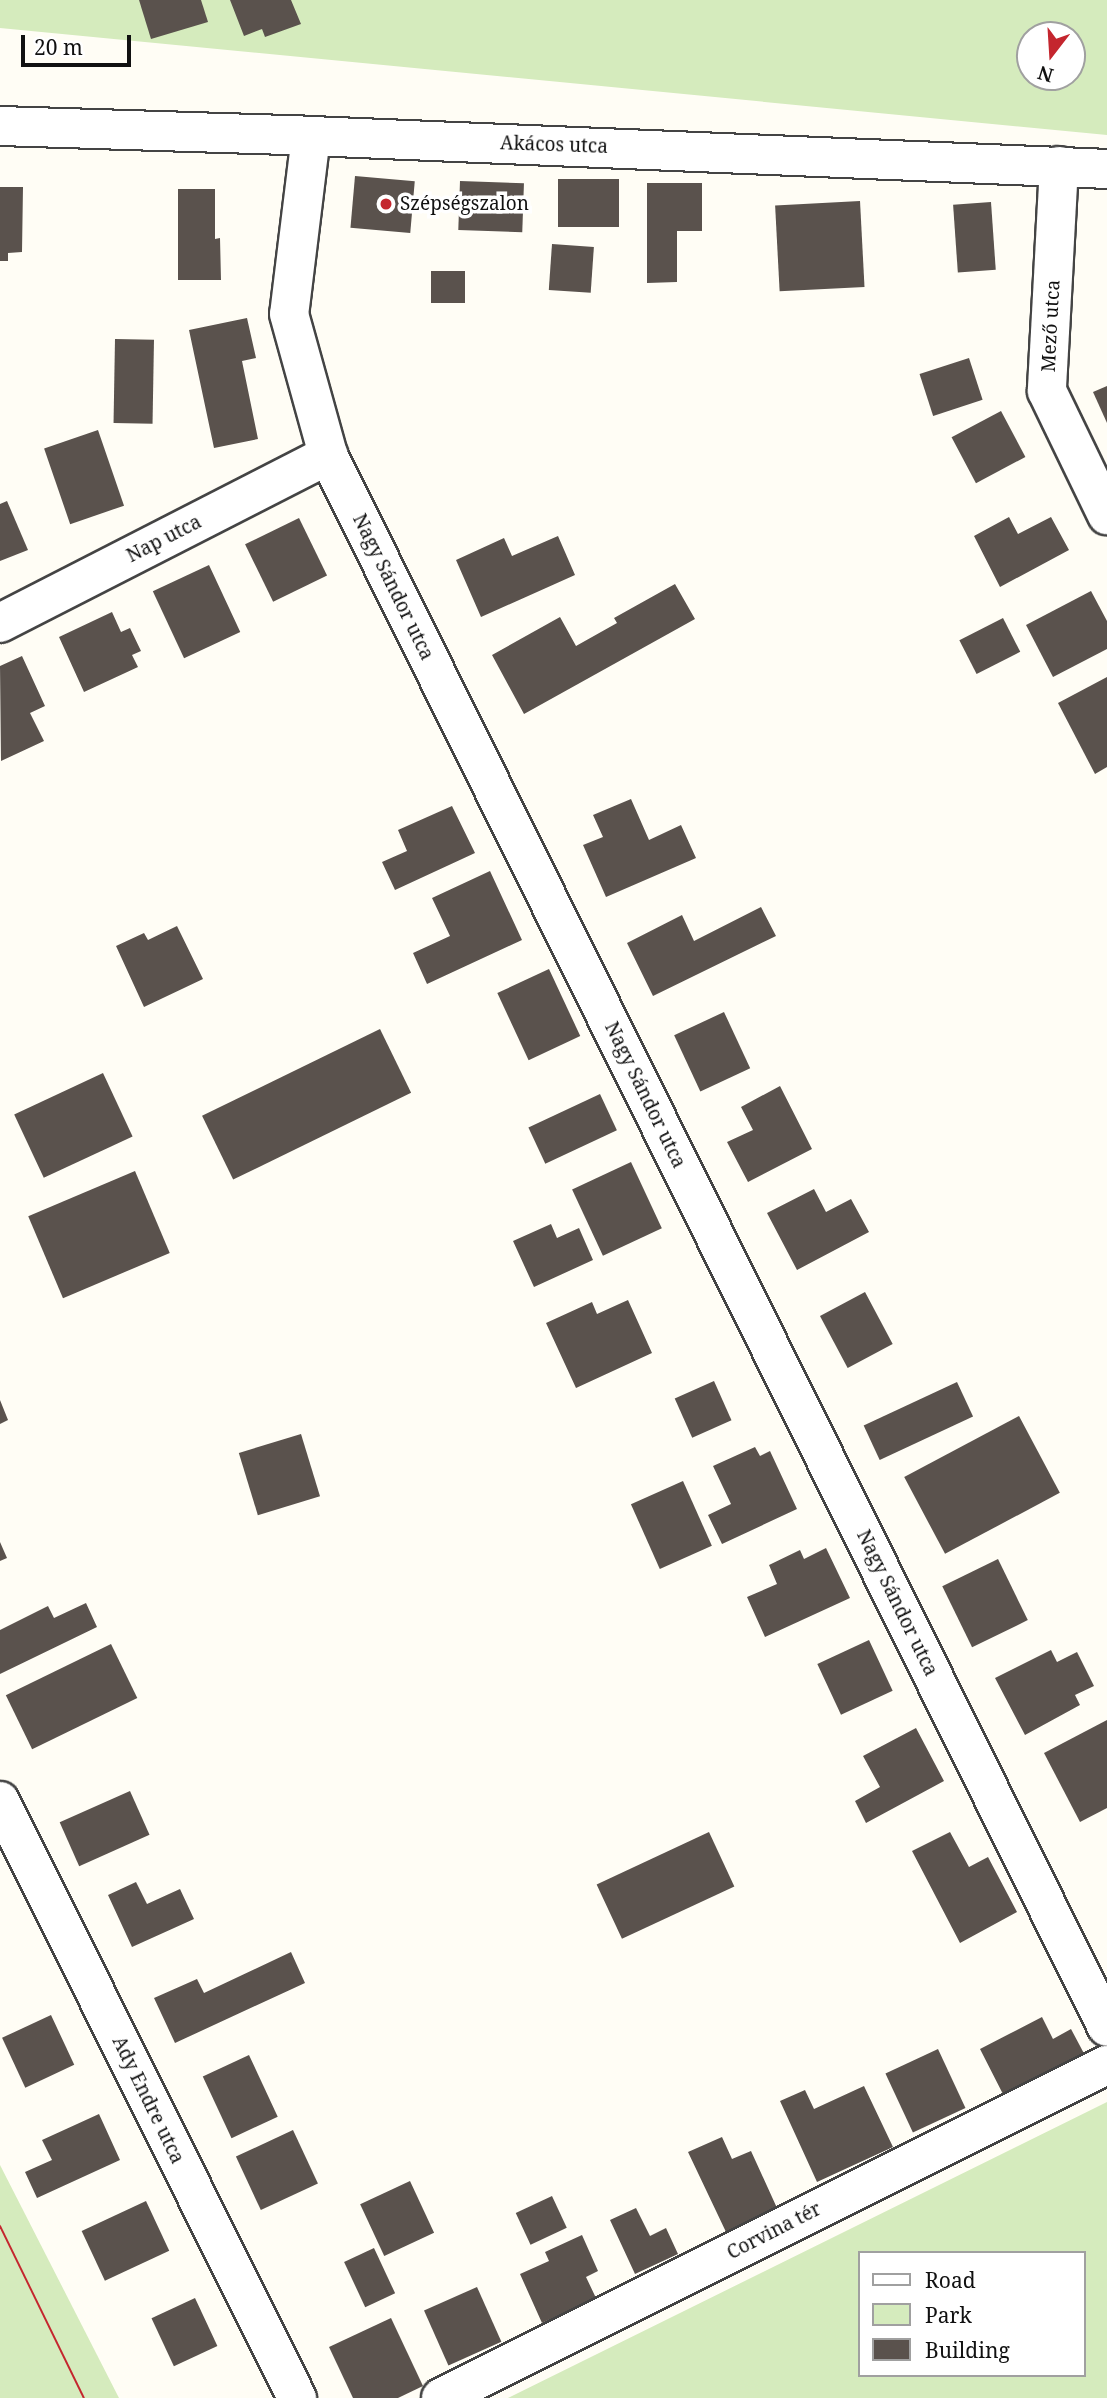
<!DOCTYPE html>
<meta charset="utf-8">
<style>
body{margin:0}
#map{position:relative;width:1107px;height:2398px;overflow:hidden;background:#fffdf5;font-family:"Noto Serif",serif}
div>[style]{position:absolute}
.green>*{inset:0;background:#d5ebbd}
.building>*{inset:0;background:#5a524d;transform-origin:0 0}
.roads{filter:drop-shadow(2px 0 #444) drop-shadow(-2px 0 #444) drop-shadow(0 2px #444) drop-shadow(0 -2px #444)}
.minor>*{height:38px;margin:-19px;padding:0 19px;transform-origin:19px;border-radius:19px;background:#fff}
.tram>*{height:2px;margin:-1px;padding:0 1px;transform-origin:1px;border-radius:1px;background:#c4262e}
.dots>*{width:19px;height:19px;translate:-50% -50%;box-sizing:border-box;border:4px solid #fff;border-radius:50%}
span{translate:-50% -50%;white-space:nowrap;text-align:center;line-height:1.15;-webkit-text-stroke:7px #fff;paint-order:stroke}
.street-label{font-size:19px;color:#111}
.poi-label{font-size:19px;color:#111}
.left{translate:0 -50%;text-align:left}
.legend{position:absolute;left:858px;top:2251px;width:228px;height:126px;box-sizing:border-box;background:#fff;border:2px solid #a0a0a0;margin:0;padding:9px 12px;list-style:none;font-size:21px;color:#111}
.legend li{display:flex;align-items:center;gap:14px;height:35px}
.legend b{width:35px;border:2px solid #a0a0a0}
.north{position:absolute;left:1016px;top:21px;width:70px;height:70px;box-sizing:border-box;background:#fff;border:2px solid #a0a0a0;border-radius:50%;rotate:197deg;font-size:19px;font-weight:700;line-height:28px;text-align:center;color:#111}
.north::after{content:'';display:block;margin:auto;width:24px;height:32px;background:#c4262e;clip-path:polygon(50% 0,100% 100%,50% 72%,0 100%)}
.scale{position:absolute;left:21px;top:35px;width:110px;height:32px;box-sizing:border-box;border:4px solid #111;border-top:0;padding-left:9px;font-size:21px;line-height:24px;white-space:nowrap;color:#111;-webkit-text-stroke:5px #fff;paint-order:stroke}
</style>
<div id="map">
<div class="green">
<i style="clip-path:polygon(evenodd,0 0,1107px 0,1107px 135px,0 28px,0 0,1030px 35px,1072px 35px,1072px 77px,1030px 77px,1030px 35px)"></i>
<i style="clip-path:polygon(evenodd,1107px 2102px,1107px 2398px,508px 2398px,1107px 2102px,860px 2253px,1084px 2253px,1084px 2375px,860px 2375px,860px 2253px)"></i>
<i style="clip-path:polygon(0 2165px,119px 2398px,0 2398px)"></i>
</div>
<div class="building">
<i style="clip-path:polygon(139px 0,201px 0,208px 22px,151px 39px)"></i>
<i style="clip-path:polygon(230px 0,291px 0,301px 24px,265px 37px,262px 29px,244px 36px)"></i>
<i style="left:355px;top:176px;width:60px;height:52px;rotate:5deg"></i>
<i style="left:558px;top:179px;width:61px;height:48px"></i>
<i style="left:460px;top:181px;width:64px;height:49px;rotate:2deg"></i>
<i style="clip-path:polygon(647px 183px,702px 183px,702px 231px,677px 231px,677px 282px,647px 283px)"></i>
<i style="clip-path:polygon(0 187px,23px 187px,22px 252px,8px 253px,8px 261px,0 261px)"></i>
<i style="clip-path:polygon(178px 189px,215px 189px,215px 239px,220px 238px,221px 280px,178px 280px)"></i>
<i style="left:860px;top:201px;width:86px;height:85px;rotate:87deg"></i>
<i style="left:991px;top:202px;width:68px;height:38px;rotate:86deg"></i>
<i style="left:552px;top:244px;width:42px;height:46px;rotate:4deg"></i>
<i style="left:431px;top:271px;width:34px;height:32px"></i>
<i style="clip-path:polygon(247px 318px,256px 358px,242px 361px,258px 439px,214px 448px,189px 330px)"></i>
<i style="left:115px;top:339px;width:39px;height:84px;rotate:1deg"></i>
<i style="left:969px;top:358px;width:44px;height:52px;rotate:72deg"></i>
<i style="clip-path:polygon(1107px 386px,1107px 423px,1093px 392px)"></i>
<i style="left:1001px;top:411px;width:52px;height:56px;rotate:62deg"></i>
<i style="left:98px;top:430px;width:80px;height:57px;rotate:71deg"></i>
<i style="clip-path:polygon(7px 501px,28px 550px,0 561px,0 504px)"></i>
<i style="clip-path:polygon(1009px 517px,1018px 534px,1051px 517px,1069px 550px,1000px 587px,974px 536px)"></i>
<i style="left:299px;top:518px;width:64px;height:60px;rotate:64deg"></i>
<i style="clip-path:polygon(558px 536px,575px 575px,481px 617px,456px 560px,504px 538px,512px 556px)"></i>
<i style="left:209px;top:565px;width:74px;height:62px;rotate:65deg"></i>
<i style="clip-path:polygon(675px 584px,695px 619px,524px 714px,492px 655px,560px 617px,576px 646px,617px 623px,614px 618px)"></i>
<i style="clip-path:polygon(1091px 591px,1107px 621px,1107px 649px,1053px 677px,1026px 625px)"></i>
<i style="clip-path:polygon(112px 612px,121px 632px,130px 628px,141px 651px,132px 655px,138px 667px,84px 692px,59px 637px)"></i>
<i style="left:1003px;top:618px;width:38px;height:49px;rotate:63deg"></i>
<i style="clip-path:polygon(22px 656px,45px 706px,30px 713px,44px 741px,1px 761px,0 666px)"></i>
<i style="clip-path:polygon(1107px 677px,1107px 767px,1095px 774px,1058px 703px)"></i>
<i style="clip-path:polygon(631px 799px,649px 840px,681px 825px,696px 858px,606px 897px,583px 845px,603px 837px,593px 815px)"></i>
<i style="clip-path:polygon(452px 806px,475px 853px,395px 890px,382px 862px,407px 851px,398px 830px)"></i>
<i style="clip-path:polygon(490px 871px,522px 940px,427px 984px,413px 953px,450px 936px,432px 898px)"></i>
<i style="clip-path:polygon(761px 907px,776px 936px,653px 996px,627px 943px,682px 915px,694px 941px)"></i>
<i style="clip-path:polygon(177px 926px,203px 979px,144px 1007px,116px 946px,144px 933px,148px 940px)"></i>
<i style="left:549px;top:969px;width:74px;height:57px;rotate:65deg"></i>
<i style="left:724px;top:1012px;width:62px;height:55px;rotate:65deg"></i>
<i style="left:380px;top:1029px;width:71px;height:198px;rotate:64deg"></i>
<i style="left:103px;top:1073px;width:70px;height:98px;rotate:65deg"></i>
<i style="clip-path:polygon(780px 1086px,812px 1149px,748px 1182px,727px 1142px,753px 1130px,741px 1107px)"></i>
<i style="left:600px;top:1094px;width:40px;height:79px;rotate:65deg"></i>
<i style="left:631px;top:1162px;width:73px;height:65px;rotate:65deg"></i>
<i style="left:135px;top:1171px;width:89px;height:116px;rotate:67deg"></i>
<i style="clip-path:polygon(814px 1189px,826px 1212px,851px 1199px,869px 1232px,797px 1270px,767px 1213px)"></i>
<i style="clip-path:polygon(551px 1224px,557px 1238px,579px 1228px,593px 1260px,534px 1287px,513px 1241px)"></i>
<i style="left:865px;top:1292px;width:59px;height:51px;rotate:62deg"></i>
<i style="clip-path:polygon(628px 1300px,652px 1353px,576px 1388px,546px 1323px,592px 1302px,597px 1314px)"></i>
<i style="left:714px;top:1381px;width:43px;height:43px;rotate:66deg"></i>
<i style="left:957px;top:1382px;width:38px;height:103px;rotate:65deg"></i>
<i style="clip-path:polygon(0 1400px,8px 1420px,0 1424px)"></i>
<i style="left:1019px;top:1416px;width:87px;height:130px;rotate:62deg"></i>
<i style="left:301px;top:1434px;width:65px;height:65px;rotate:73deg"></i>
<i style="clip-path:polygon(755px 1447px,760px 1456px,770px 1451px,797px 1509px,722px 1544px,708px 1515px,731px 1504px,713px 1466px)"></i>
<i style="left:683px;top:1481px;width:71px;height:57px;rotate:66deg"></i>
<i style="clip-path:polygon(0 1542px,7px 1558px,0 1561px)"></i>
<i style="clip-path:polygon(826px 1548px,850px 1598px,765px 1637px,747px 1597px,777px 1584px,769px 1565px,800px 1550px,804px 1559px)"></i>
<i style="left:998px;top:1559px;width:68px;height:62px;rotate:64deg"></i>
<i style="clip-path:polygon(86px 1603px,97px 1627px,0 1674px,0 1630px,48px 1606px,54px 1618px)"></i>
<i style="left:869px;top:1640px;width:56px;height:57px;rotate:65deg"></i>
<i style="left:111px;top:1644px;width:60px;height:117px;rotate:64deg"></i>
<i style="clip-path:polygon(1051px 1650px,1057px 1662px,1077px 1652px,1094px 1686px,1075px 1695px,1080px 1705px,1025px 1735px,995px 1678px)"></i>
<i style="clip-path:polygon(1107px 1720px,1107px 1808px,1080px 1822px,1044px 1753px)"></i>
<i style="clip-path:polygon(916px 1728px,944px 1781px,866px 1823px,855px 1801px,880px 1787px,863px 1756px)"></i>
<i style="left:130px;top:1791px;width:48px;height:77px;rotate:66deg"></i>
<i style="left:709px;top:1832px;width:60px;height:124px;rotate:65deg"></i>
<i style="clip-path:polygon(950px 1832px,969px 1867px,988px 1857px,1017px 1912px,960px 1943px,912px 1851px)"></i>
<i style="clip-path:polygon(136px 1882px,147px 1904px,180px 1889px,194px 1919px,132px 1947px,108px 1895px)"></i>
<i style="clip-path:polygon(291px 1952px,305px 1983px,175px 2043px,154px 1998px,197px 1979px,204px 1993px)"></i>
<i style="left:51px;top:2015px;width:55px;height:54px;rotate:65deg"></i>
<i style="clip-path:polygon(1042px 2017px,1053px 2039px,1071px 2029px,1088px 2061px,1007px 2102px,980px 2049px)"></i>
<i style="left:938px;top:2049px;width:65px;height:58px;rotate:65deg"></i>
<i style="left:249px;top:2055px;width:68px;height:51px;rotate:65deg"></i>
<i style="clip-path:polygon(864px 2086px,893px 2147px,817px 2182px,780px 2101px,805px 2090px,814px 2109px)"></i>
<i style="clip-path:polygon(99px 2114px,120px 2160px,37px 2198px,25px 2172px,52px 2160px,42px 2140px)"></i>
<i style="left:293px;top:2130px;width:59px;height:63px;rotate:65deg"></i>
<i style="clip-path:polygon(722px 2137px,732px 2159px,751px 2151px,777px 2208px,726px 2232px,688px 2152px)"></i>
<i style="left:410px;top:2181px;width:57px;height:55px;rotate:65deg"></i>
<i style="left:552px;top:2196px;width:35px;height:40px;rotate:65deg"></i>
<i style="left:146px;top:2201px;width:55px;height:71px;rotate:65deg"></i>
<i style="clip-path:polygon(636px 2208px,650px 2236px,666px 2228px,678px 2254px,635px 2274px,610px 2220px)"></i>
<i style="clip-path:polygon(582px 2235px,598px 2271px,586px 2277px,596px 2298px,542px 2323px,520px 2274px,549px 2261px,545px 2252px)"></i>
<i style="left:374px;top:2248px;width:50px;height:33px;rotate:65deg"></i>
<i style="left:477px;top:2287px;width:60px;height:58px;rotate:66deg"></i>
<i style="left:195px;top:2298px;width:53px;height:48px;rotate:65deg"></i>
<i style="clip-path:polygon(391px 2318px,423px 2386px,398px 2398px,353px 2398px,329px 2347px)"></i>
</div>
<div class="roads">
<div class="minor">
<i style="left:0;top:126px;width:311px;rotate:1.8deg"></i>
<i style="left:311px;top:136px;width:797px;rotate:2.37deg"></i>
<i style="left:311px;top:136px;width:179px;rotate:97deg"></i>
<i style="left:289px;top:314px;width:146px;rotate:74.5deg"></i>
<i style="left:328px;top:455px;width:1754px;rotate:63.64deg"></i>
<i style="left:1059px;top:166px;width:225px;rotate:93.1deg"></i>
<i style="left:1047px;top:391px;width:138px;rotate:64.2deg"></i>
<i style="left:0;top:623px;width:369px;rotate:-27.1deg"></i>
<i style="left:0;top:1801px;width:667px;rotate:63.55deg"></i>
<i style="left:441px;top:2398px;width:745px;rotate:-26.57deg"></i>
</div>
</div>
<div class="tram">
<i style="left:0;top:2226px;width:191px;rotate:64deg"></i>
</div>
<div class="dots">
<i style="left:386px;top:204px;background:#c4262e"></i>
</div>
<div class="street-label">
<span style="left:554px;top:145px;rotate:2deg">Akácos utca</span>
<span style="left:1051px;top:326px;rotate:-87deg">Mező utca</span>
<span style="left:164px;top:539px;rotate:-27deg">Nap utca</span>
<span style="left:393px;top:587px;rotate:64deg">Nagy Sándor utca</span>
<span style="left:645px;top:1095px;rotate:64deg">Nagy Sándor utca</span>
<span style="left:897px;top:1603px;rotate:64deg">Nagy Sándor utca</span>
<span style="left:148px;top:2100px;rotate:64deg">Ady Endre utca</span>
<span style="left:774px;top:2231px;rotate:-27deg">Corvina tér</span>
</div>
<div class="poi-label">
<span class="left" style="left:400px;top:204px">Szépségszalon</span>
</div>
<ul class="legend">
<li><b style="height:9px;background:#fff"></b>Road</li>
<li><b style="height:19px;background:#d5ebbd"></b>Park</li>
<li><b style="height:19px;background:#5a524d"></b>Building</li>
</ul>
<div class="north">N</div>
<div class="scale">20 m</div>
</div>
